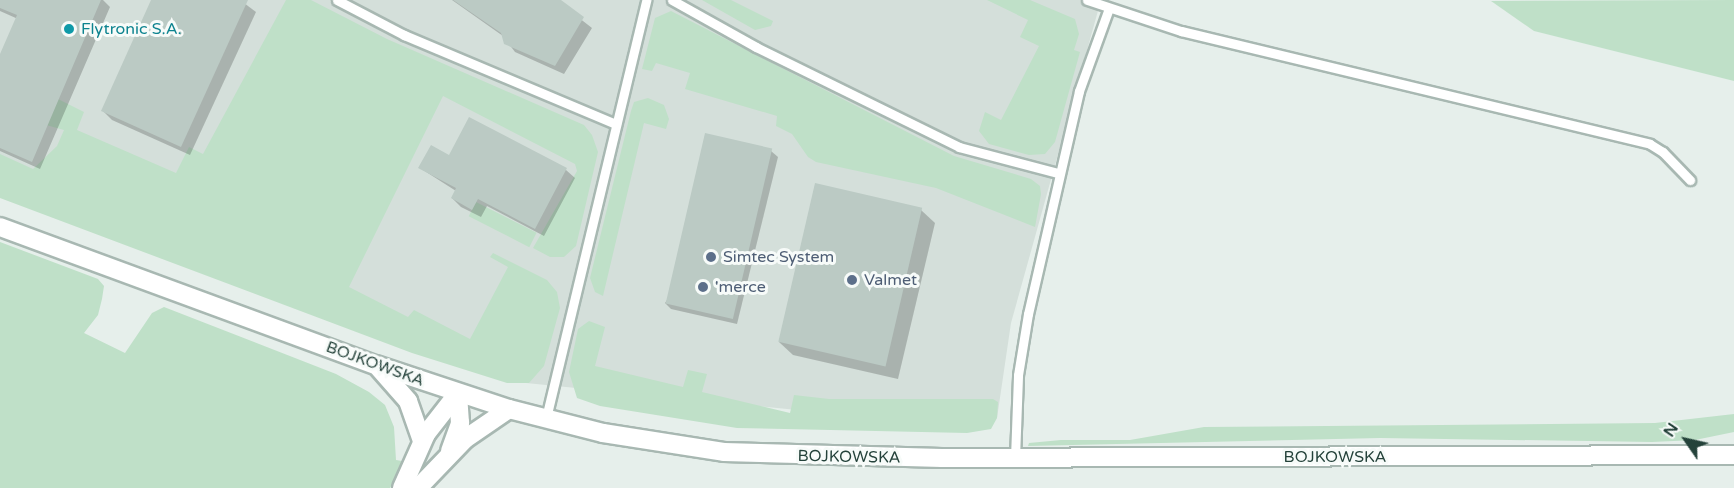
<!DOCTYPE html>
<style>
body{margin:0}
#map{position:relative;width:1734px;height:488px;overflow:hidden;background:#e6efeb;font-family:"Varela Round",sans-serif}
div>[style]{position:absolute}
.built>*{inset:0;background:#d4dfda}
.green>*{inset:0;background:#bfe0c8;transform-origin:0 0}
.shadow>*{inset:0;background:#0003}
.building>*{inset:0;background:#bbcac4;transform-origin:0 0}
.roads{filter:drop-shadow(2px 0 #a8b8b2) drop-shadow(-2px 0 #a8b8b2) drop-shadow(0 2px #a8b8b2) drop-shadow(0 -2px #a8b8b2)}
.service>*{height:9px;margin:-4.5px;padding:0 4.5px;transform-origin:4.5px;border-radius:4.5px;background:#fff}
.tertiary>*{height:18px;margin:-9px;padding:0 9px;transform-origin:9px;border-radius:9px;background:#fff}
.dots>*{width:16px;height:16px;translate:-50% -50%;box-sizing:border-box;border:3px solid #f7fbf9;border-radius:50%}
span{translate:-50% -50%;white-space:nowrap;text-align:center;line-height:1.15;-webkit-text-stroke:6px #f7fbf9;paint-order:stroke}
.culture-label{font-size:16px;color:#0d838f}
.left{translate:0 -50%;text-align:left}
.service-label{font-size:16px;color:#4e5e75}
.street-label{font-size:16px;color:#24423a}
.north{position:absolute;left:1656px;top:410px;width:60px;height:60px;-webkit-text-stroke:4px #f7fbf9;paint-order:stroke;rotate:304deg;font-size:16px;font-weight:700;line-height:24px;text-align:center;color:#24423a}
.north::after{content:'';display:block;margin:auto;width:21px;height:27px;background:#24423a;clip-path:polygon(50% 0,100% 100%,50% 72%,0 100%)}
</style>
<div id="map">
<div class="built">
<i style="clip-path:polygon(0 0,1101px 0,1011px 323px,997px 418px,968px 427px,516px 382px,0 179px)"></i>
</div>
<div class="green">
<i style="clip-path:polygon(286px 0,311px 0,387px 39px,584px 125px,592px 135px,598px 152px,576px 246px,564px 257px,550px 257px,533px 248px,577px 171px,575px 164px,443px 96px,349px 287px,408px 317px,414px 310px,470px 339px,508px 267px,490px 257px,493px 253px,547px 280px,557px 292px,560px 308px,544px 366px,529px 383px,507px 383px,412px 353px,0 198px,0 154px,33px 169px,57px 146px,64px 130px,46px 125px,58px 99px,84px 112px,77px 130px,176px 173px,189px 147px,203px 154px)"></i>
<i style="clip-path:polygon(702px 0,731px 0,773px 21px,771px 26px,755px 30px)"></i>
<i style="clip-path:polygon(987px 0,1030px 0,1075px 19px,1079px 34px,1074px 50px,1080px 52px,1055px 142px,1045px 154px,1029px 155px,989px 144px,979px 131px,985px 112px,1001px 120px,1039px 46px,1020px 37px,1028px 20px)"></i>
<i style="clip-path:polygon(1734px 0,1734px 81px,1534px 31px,1491px 1px)"></i>
<i style="clip-path:polygon(671px 11px,954px 156px,1031px 179px,1040px 186px,1041px 194px,1035px 227px,936px 188px,816px 162px,808px 157px,792px 134px,776px 126px,777px 116px,685px 89px,690px 73px,656px 63px,652px 71px,642px 69px,655px 18px)"></i>
<i style="clip-path:polygon(648px 98px,664px 105px,669px 119px,666px 129px,644px 123px,603px 296px,595px 292px,590px 278px,631px 111px,634px 102px)"></i>
<i style="left:476px;top:202px;width:68px;height:16px;rotate:27deg"></i>
<i style="clip-path:polygon(0 242px,98px 279px,104px 286px,102px 299px,98px 315px,84px 333px,125px 353px,152px 313px,164px 307px,336px 374px,369px 392px,385px 405px,394px 427px,396px 460px,402px 461px,394px 482px,390px 488px,0 488px)"></i>
<i style="clip-path:polygon(589px 321px,605px 327px,595px 366px,683px 387px,688px 370px,707px 374px,702px 392px,790px 413px,794px 395px,829px 399px,993px 399px,998px 402px,997px 418px,991px 429px,967px 433px,737px 428px,600px 406px,577px 398px,569px 372px,578px 329px)"></i>
<i style="clip-path:polygon(1734px 414px,1734px 432px,1695px 440px,1652px 442px,1380px 438px,1028px 446px,1029px 443px,1061px 440px,1130px 440px,1204px 427px,1655px 423px)"></i>
</div>
<div class="shadow">
<i style="clip-path:polygon(0 0,103px 0,110px 7px,40px 169px,0 151px,0 59px,18px 19px,0 11px)"></i>
<i style="clip-path:polygon(152px 0,240px 0,256px 12px,190px 155px,112px 120px,103px 111px)"></i>
<i style="clip-path:polygon(452px 0,556px 0,592px 28px,564px 74px,515px 52px,503px 36px)"></i>
<i style="clip-path:polygon(771px 151px,778px 157px,737px 324px,671px 309px,665px 303px)"></i>
<i style="clip-path:polygon(450px 157px,566px 170px,575px 178px,544px 236px,487px 206px,481px 217px,461px 207px,452px 198px,456px 191px,420px 168px)"></i>
<i style="clip-path:polygon(921px 210px,935px 223px,898px 379px,793px 355px,779px 342px)"></i>
</div>
<div class="building">
<i style="clip-path:polygon(0 0,101px 0,32px 162px,0 148px,0 54px,17px 15px,0 8px)"></i>
<i style="clip-path:polygon(151px 0,248px 0,181px 147px,101px 111px)"></i>
<i style="clip-path:polygon(453px 0,561px 0,584px 17px,555px 66px,504px 44px,501px 33px)"></i>
<i style="clip-path:polygon(469px 117px,567px 168px,535px 229px,478px 199px,472px 210px,451px 198px,456px 188px,418px 168px,431px 145px,449px 155px)"></i>
<i style="left:705px;top:133px;width:69px;height:175px;rotate:13deg"></i>
<i style="left:815px;top:183px;width:110px;height:163px;rotate:13deg"></i>
</div>
<div class="roads">
<div class="service">
<i style="left:337px;top:0;width:76px;rotate:27.6deg"></i>
<i style="left:404px;top:35px;width:230px;rotate:22.8deg"></i>
<i style="left:672px;top:0;width:96px;rotate:29.2deg"></i>
<i style="left:756px;top:47px;width:226px;rotate:26.2deg"></i>
<i style="left:959px;top:147px;width:102px;rotate:14.7deg"></i>
<i style="left:1087px;top:0;width:99px;rotate:18.3deg"></i>
<i style="left:1181px;top:31px;width:482px;rotate:13.5deg"></i>
<i style="left:1650px;top:144px;width:15px;rotate:32deg"></i>
<i style="left:1663px;top:152px;width:39px;rotate:46deg"></i>
<i style="left:546px;top:418px;width:430px;rotate:-76.5deg"></i>
<i style="left:1015px;top:458px;width:83px;rotate:-87.9deg"></i>
<i style="left:1018px;top:375px;width:62px;rotate:-80.7deg"></i>
<i style="left:1028px;top:314px;width:229px;rotate:-77.1deg"></i>
<i style="left:1079px;top:91px;width:88px;rotate:-70.1deg"></i>
</div>
<div class="tertiary">
<i style="left:0;top:227px;width:401px;rotate:20.2deg"></i>
<i style="left:376px;top:365px;width:140px;rotate:18.3deg"></i>
<i style="left:509px;top:409px;width:97px;rotate:14.3deg"></i>
<i style="left:603px;top:433px;width:122px;rotate:8.9deg"></i>
<i style="left:724px;top:452px;width:218px;rotate:1.6deg"></i>
<i style="left:942px;top:458px;width:792px;rotate:-0.22deg"></i>
<i style="left:379px;top:368px;width:44px;rotate:48.7deg"></i>
<i style="left:408px;top:401px;width:42px;rotate:70.7deg"></i>
<i style="left:450px;top:451px;width:30px;rotate:-70deg"></i>
<i style="left:460px;top:423px;width:30px;rotate:-94deg"></i>
<i style="left:402px;top:488px;width:59px;rotate:-66deg"></i>
<i style="left:426px;top:434px;width:52px;rotate:-52deg"></i>
<i style="left:418px;top:488px;width:68px;rotate:-46.2deg"></i>
<i style="left:465px;top:439px;width:53px;rotate:-34.3deg"></i>
</div>
</div>
<div class="dots">
<i style="left:69px;top:29px;background:#0f9aa8"></i>
<i style="left:711px;top:257px;background:#5c6f8a"></i>
<i style="left:852px;top:280px;background:#5c6f8a"></i>
<i style="left:703px;top:287px;background:#5c6f8a"></i>
</div>
<div class="culture-label">
<span class="left" style="left:81px;top:29px">Flytronic S.A.</span>
</div>
<div class="service-label">
<span class="left" style="left:723px;top:257px">Simtec System</span>
<span class="left" style="left:864px;top:280px">Valmet</span>
<span class="left" style="left:715px;top:287px">'merce</span>
</div>
<div class="street-label">
<span style="left:375px;top:364px;rotate:20deg">BOJKOWSKA</span>
<span style="left:849px;top:457px;rotate:1deg">BOJKOWSKA</span>
<span style="left:1335px;top:457px">BOJKOWSKA</span>
</div>
<div class="north">N</div>
</div>
